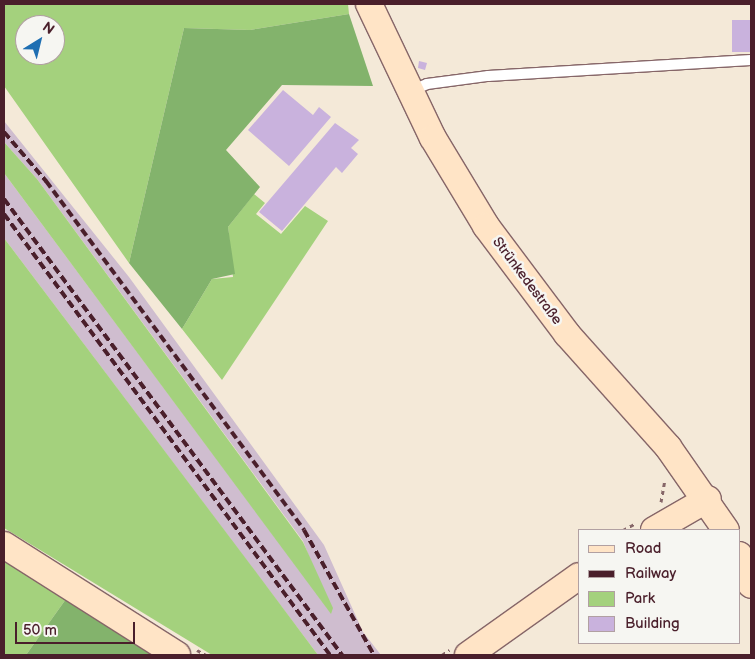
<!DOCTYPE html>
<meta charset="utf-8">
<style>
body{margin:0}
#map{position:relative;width:755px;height:659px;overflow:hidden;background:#f4e9d8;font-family:"Balsamiq Sans",sans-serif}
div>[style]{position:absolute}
.industrial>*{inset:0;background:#cfbdcf}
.green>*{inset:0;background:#a4d17d}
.forest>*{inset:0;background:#83b36c}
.building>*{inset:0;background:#c9b2dd;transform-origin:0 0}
.path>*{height:3px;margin-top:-1.5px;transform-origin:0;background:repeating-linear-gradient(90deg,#866668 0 4px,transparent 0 8px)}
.roads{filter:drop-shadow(1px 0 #866668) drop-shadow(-1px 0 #866668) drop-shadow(0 1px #866668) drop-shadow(0 -1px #866668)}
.service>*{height:10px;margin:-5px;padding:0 5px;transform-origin:5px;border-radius:5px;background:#fff}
.secondary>*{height:26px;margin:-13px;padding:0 13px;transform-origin:13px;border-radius:13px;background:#ffe4c6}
.rail>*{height:4px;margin-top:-2px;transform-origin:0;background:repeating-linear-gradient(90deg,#4a1f2b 0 8px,transparent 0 12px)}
span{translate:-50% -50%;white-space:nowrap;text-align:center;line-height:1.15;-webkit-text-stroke:5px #f6f6f2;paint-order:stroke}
.street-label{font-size:14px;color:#4a1f2b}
.frame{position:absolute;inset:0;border:5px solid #4a1f2b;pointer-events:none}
.legend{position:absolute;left:578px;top:529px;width:162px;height:115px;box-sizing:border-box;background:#f6f6f2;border:1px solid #b1a0a2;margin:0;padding:6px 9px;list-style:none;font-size:15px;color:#4a1f2b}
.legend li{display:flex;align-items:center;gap:10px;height:25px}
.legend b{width:25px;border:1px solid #b1a0a2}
.north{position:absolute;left:15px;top:15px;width:50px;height:50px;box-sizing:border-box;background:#f6f6f2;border:1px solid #b1a0a2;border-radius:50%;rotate:36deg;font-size:14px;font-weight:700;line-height:20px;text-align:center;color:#4a1f2b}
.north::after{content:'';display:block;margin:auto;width:18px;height:22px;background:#1f6fb2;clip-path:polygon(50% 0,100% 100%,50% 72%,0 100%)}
.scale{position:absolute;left:15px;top:622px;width:120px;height:22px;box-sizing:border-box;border:2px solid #4a1f2b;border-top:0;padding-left:6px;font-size:15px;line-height:18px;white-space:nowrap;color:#4a1f2b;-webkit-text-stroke:4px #f6f6f2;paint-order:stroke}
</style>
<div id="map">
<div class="industrial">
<i style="clip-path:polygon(4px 121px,129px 277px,324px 545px,363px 632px,381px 655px,318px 655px,4px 238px,4px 173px,331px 613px,303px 541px,37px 179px,4px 142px)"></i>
</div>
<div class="green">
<i style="clip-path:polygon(evenodd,4px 4px,348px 4px,349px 14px,250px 30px,184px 28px,129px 263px,4px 86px,4px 4px,25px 25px,55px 25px,55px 55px,25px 55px,25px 25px)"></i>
<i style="clip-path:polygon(4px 142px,37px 179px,303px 542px,333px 608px,331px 614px,4px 173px)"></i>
<i style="clip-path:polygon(254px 194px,265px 203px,256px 214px,281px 234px,305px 206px,328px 221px,222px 380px,182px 329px,212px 279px,233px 277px,228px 227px)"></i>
<i style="clip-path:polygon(4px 238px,259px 576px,318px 655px,212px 655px,4px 528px)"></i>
<i style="clip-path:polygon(4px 558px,66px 599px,26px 655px,4px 655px)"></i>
</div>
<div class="forest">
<i style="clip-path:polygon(349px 14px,373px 86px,282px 85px,226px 150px,260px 187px,228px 227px,235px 274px,212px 279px,182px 329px,129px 263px,184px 28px,250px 30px)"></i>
<i style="clip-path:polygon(66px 599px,155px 655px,26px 655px)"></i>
</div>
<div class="building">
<i style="left:732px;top:20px;width:19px;height:32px"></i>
<i style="clip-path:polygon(419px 61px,427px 63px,425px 70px,418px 68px)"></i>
<i style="clip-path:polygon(283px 90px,313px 115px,319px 107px,331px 117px,289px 166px,248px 130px)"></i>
<i style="clip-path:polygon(335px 123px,359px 140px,351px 148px,358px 154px,342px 173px,336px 167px,282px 231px,259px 212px)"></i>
</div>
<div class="path">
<i style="left:661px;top:502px;width:23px;rotate:-80deg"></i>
<i style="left:623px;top:530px;width:15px;rotate:-28deg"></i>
<i style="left:197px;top:650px;width:10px;rotate:29deg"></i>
<i style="left:442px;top:655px;width:9px;rotate:-36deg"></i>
</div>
<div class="roads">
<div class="service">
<i style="left:410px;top:91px;width:18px;rotate:-22deg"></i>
<i style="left:427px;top:84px;width:62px;rotate:-7.5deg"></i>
<i style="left:488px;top:76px;width:263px;rotate:-3.5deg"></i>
</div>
<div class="secondary">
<i style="left:369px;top:4px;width:148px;rotate:64.5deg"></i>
<i style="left:433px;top:138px;width:103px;rotate:58.9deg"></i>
<i style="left:486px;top:226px;width:135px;rotate:53.1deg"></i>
<i style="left:567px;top:334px;width:152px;rotate:48.2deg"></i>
<i style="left:668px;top:447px;width:101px;rotate:55.1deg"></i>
<i style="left:654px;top:530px;width:62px;rotate:-29.9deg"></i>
<i style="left:4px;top:545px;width:205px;rotate:32.4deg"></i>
<i style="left:739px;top:555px;width:32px;rotate:68deg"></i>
<i style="left:468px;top:655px;width:136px;rotate:-35.4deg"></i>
</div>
</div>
<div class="rail">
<i style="left:4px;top:132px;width:65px;rotate:49.4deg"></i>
<i style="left:46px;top:181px;width:434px;rotate:53.5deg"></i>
<i style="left:304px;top:530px;width:143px;rotate:60.8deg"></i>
<i style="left:4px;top:199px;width:568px;rotate:53.45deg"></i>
<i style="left:4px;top:214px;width:548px;rotate:53.53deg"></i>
</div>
<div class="street-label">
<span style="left:527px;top:281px;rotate:53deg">Strünkedestraße</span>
</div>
<div class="frame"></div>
<ul class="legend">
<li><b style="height:6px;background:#ffe4c6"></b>Road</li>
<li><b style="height:6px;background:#4a1f2b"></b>Railway</li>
<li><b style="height:14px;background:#a4d17d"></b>Park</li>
<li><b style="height:14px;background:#c9b2dd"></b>Building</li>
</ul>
<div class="north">N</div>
<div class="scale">50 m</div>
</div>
